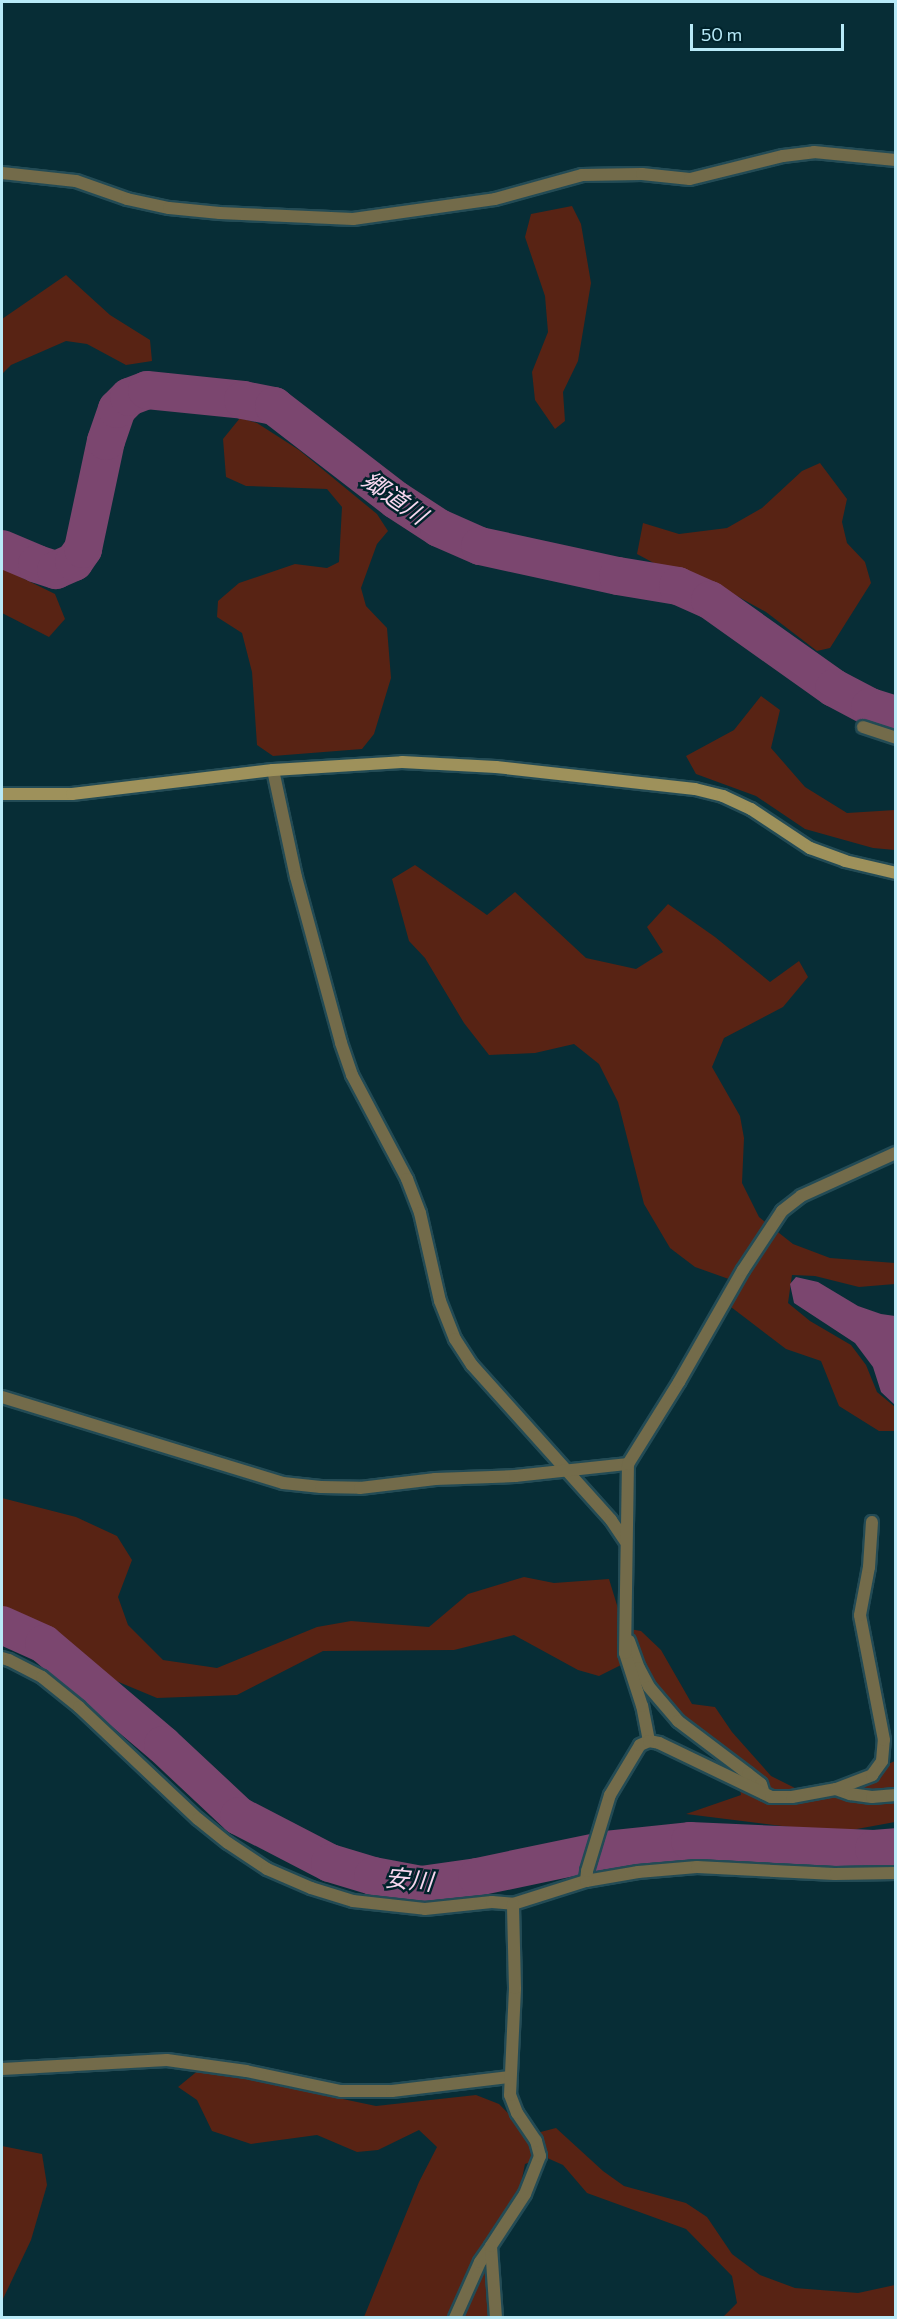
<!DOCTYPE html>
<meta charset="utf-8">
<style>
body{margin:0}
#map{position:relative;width:897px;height:2319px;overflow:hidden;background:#072d36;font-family:Commissioner,"Noto Sans JP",sans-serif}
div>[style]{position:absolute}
.green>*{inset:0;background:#582314}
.water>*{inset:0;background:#7b466f}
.river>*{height:38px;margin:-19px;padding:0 19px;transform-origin:19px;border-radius:19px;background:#7b466f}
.roads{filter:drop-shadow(2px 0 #234b55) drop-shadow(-2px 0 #234b55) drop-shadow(0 2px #234b55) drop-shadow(0 -2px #234b55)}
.street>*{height:12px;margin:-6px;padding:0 6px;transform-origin:6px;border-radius:6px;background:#736b4a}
.secondary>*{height:12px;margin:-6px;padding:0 6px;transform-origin:6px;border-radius:6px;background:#9e915b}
span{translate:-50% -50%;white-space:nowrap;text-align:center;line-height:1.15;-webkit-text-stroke:5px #00232b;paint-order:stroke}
.water-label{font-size:24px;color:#f8d7ef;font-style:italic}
.frame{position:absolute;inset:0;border:3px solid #b8eaf8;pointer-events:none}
.scale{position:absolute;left:690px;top:24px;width:154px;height:27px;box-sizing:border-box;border:3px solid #b8eaf8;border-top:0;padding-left:8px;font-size:18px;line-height:21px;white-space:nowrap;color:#b8eaf8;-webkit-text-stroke:4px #00232b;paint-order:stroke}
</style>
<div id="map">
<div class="green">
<i style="clip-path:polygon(572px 206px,581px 224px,591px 283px,578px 361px,563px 392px,565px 421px,555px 429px,535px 400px,532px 372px,548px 332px,545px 296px,525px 237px,531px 214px)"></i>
<i style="clip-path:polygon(66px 275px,110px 315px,150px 340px,152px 361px,126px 365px,87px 344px,66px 341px,11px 365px,2px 374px,2px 319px)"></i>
<i style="clip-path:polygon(240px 418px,257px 423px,299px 450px,377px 514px,388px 531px,377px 544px,361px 588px,366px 606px,387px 628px,391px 678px,374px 734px,362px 749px,273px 756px,257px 745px,252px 672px,242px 633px,217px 617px,218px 601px,239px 583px,295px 564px,327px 568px,339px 562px,342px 507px,327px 489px,246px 486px,226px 477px,223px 439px)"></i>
<i style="clip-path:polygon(820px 463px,847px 499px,842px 522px,847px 543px,865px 562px,871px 583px,830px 648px,817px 651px,766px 612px,717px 585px,663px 568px,637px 554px,643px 523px,679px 534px,727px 528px,762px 508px,802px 471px)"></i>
<i style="clip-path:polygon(2px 568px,55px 594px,65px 619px,49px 637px,2px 613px)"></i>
<i style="clip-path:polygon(761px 696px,780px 710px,771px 748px,805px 787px,847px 813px,895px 810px,895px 850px,873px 848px,805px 829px,756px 796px,696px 774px,686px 756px,734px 730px)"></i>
<i style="clip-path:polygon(415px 865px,487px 915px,515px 892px,586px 958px,636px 969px,663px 952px,647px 927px,668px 904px,715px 937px,770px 982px,799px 961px,808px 977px,783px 1007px,724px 1038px,712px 1067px,740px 1116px,744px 1138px,742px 1183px,759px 1217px,793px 1244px,830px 1258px,895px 1263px,895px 1284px,859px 1287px,815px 1276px,792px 1275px,788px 1303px,810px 1321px,851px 1345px,866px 1365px,877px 1392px,895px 1407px,895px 1431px,879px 1431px,839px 1406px,821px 1361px,786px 1349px,731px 1307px,740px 1283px,695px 1267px,670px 1248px,644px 1204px,618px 1102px,599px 1064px,574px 1044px,535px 1053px,489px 1055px,464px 1023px,425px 958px,409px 941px,392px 879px)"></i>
<i style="clip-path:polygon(2px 1498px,76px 1517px,117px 1536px,132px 1560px,118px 1597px,128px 1625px,163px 1660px,217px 1668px,317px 1627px,351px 1621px,429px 1627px,468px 1594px,524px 1577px,554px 1583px,609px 1579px,624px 1628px,641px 1631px,661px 1650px,692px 1704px,715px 1707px,732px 1732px,771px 1776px,795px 1788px,807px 1799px,895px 1761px,895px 1822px,846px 1831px,822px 1831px,686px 1814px,741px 1795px,737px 1775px,713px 1745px,670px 1724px,639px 1656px,599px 1676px,578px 1670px,514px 1635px,454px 1650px,323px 1651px,237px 1695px,157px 1698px,109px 1678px,25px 1622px,2px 1615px)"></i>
<i style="clip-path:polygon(200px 2069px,376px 2106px,476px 2095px,499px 2104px,529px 2135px,556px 2128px,603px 2171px,624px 2186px,686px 2203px,707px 2217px,732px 2254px,760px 2275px,795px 2288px,858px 2293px,895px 2285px,895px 2317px,723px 2317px,737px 2303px,732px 2276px,686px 2229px,587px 2193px,563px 2165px,545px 2157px,525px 2164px,517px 2203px,485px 2245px,489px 2317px,364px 2317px,419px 2182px,437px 2147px,419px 2130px,378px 2150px,357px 2152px,317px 2135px,251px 2144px,212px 2131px,197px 2100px,178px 2087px)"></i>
<i style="clip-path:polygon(2px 2146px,42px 2154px,47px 2185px,31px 2240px,2px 2301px)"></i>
</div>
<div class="water">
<i style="clip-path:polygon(796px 1277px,818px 1282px,858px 1306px,881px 1314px,895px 1316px,895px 1405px,881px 1392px,873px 1367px,855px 1343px,794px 1303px,790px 1284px)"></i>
</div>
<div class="river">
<i style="left:2px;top:549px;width:38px;rotate:23deg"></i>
<i style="left:37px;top:564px;width:20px;rotate:18deg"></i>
<i style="left:56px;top:570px;width:20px;rotate:-24deg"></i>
<i style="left:74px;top:562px;width:16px;rotate:-55deg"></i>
<i style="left:83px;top:549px;width:110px;rotate:-78deg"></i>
<i style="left:106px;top:441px;width:34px;rotate:-71deg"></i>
<i style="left:117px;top:409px;width:17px;rotate:-45deg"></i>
<i style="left:129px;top:397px;width:19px;rotate:-21deg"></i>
<i style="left:147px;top:390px;width:97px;rotate:5.9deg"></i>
<i style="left:243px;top:400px;width:32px;rotate:11deg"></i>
<i style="left:274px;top:406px;width:154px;rotate:37.6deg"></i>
<i style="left:396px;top:500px;width:51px;rotate:33.1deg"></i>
<i style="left:439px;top:528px;width:45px;rotate:23.7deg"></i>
<i style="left:480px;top:546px;width:141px;rotate:12.3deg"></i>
<i style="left:618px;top:576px;width:61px;rotate:9.5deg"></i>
<i style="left:678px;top:586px;width:35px;rotate:24deg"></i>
<i style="left:710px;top:600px;width:152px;rotate:35.4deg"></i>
<i style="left:834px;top:688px;width:41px;rotate:27.8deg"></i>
<i style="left:870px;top:707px;width:27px;rotate:17deg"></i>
<i style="left:2px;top:1625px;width:46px;rotate:24.3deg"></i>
<i style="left:44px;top:1644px;width:156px;rotate:40.3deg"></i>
<i style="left:163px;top:1745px;width:104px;rotate:43.1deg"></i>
<i style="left:239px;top:1816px;width:102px;rotate:27.3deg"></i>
<i style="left:330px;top:1863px;width:45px;rotate:16.8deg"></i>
<i style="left:373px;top:1876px;width:49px;rotate:10.6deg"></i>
<i style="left:421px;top:1885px;width:57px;rotate:-8.1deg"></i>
<i style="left:477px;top:1877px;width:132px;rotate:-11.8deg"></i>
<i style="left:606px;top:1850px;width:84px;rotate:-6.1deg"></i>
<i style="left:690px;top:1841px;width:184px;rotate:2.5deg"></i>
<i style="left:874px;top:1849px;width:22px;rotate:-5deg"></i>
</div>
<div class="roads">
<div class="street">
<i style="left:2px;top:173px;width:74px;rotate:6.2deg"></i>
<i style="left:76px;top:181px;width:54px;rotate:19.4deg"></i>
<i style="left:127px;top:199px;width:43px;rotate:12.1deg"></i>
<i style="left:169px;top:208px;width:51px;rotate:5.6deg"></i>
<i style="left:220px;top:213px;width:133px;rotate:2.6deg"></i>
<i style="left:353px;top:219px;width:143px;rotate:-8deg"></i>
<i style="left:495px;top:199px;width:90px;rotate:-15.4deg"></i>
<i style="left:582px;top:175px;width:60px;rotate:-1deg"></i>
<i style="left:642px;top:174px;width:48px;rotate:5.9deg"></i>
<i style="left:690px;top:179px;width:96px;rotate:-13.9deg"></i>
<i style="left:783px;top:156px;width:31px;rotate:-7deg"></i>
<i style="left:814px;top:152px;width:82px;rotate:5.6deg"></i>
<i style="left:863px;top:727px;width:35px;rotate:18deg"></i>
<i style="left:273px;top:770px;width:109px;rotate:77.9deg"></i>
<i style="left:296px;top:877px;width:172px;rotate:74.8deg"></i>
<i style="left:341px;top:1043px;width:34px;rotate:71deg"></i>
<i style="left:352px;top:1075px;width:118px;rotate:62.1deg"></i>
<i style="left:407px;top:1179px;width:36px;rotate:69deg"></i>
<i style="left:420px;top:1213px;width:90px;rotate:77.2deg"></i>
<i style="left:440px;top:1301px;width:41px;rotate:68.5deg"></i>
<i style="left:455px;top:1339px;width:31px;rotate:57deg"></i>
<i style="left:472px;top:1365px;width:208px;rotate:48.1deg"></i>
<i style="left:611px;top:1520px;width:25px;rotate:56deg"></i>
<i style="left:2px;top:1397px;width:294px;rotate:17deg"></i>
<i style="left:283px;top:1483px;width:38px;rotate:6deg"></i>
<i style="left:321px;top:1487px;width:39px;rotate:1deg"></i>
<i style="left:360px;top:1488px;width:76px;rotate:-6.8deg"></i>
<i style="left:435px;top:1479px;width:80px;rotate:-2.1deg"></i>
<i style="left:515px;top:1476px;width:114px;rotate:-6.1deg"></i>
<i style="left:629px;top:1641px;width:29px;rotate:70deg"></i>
<i style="left:639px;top:1668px;width:21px;rotate:62deg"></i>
<i style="left:649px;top:1687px;width:45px;rotate:49.5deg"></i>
<i style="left:678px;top:1721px;width:88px;rotate:37.1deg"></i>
<i style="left:748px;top:1774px;width:16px;rotate:38deg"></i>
<i style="left:761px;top:1784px;width:10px;rotate:73deg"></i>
<i style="left:2px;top:1658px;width:7px;rotate:16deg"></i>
<i style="left:9px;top:1660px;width:37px;rotate:27deg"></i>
<i style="left:42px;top:1677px;width:48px;rotate:39deg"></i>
<i style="left:79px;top:1707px;width:163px;rotate:43.3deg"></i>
<i style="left:198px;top:1819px;width:38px;rotate:39deg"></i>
<i style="left:228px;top:1843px;width:47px;rotate:33.7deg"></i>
<i style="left:267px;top:1869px;width:48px;rotate:23.4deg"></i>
<i style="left:311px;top:1888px;width:44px;rotate:17.2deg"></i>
<i style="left:353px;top:1901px;width:72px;rotate:6.3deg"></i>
<i style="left:425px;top:1909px;width:67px;rotate:-6deg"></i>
<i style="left:492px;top:1902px;width:21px;rotate:5deg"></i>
<i style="left:513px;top:1904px;width:77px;rotate:-17.5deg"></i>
<i style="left:586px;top:1881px;width:53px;rotate:-9.8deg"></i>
<i style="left:638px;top:1872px;width:59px;rotate:-4.8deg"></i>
<i style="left:697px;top:1867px;width:138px;rotate:2.9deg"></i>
<i style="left:835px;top:1874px;width:61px;rotate:-0.9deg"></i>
<i style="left:649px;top:1741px;width:36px;rotate:-101deg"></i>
<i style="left:642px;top:1706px;width:56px;rotate:-107.8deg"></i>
<i style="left:625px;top:1653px;width:189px;rotate:-89.1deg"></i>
<i style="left:628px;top:1464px;width:97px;rotate:-58.1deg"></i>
<i style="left:679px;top:1382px;width:129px;rotate:-60.3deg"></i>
<i style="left:743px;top:1270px;width:71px;rotate:-56.5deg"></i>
<i style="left:782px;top:1211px;width:24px;rotate:-38deg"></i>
<i style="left:801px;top:1196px;width:104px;rotate:-24.4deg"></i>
<i style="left:836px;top:1789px;width:15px;rotate:20deg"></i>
<i style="left:850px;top:1794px;width:22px;rotate:8deg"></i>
<i style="left:872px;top:1797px;width:24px;rotate:-5deg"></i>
<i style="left:586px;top:1881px;width:10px;rotate:-84deg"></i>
<i style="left:587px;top:1871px;width:79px;rotate:-73.2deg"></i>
<i style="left:610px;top:1795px;width:58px;rotate:-59deg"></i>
<i style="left:640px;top:1745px;width:10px;rotate:-24deg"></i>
<i style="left:649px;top:1741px;width:10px;rotate:11deg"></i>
<i style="left:659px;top:1743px;width:124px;rotate:25.7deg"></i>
<i style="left:771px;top:1797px;width:21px"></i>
<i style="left:792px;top:1797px;width:45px;rotate:-10.3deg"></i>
<i style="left:836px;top:1789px;width:39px;rotate:-21deg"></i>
<i style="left:872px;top:1775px;width:17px;rotate:-54deg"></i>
<i style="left:882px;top:1761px;width:21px;rotate:-85deg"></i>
<i style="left:884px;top:1740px;width:127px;rotate:-100.9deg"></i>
<i style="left:860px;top:1615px;width:49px;rotate:-79.4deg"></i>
<i style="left:869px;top:1567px;width:45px;rotate:-86.2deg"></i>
<i style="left:2px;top:2069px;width:165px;rotate:-3.1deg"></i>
<i style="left:167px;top:2060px;width:80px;rotate:7.9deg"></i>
<i style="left:246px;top:2071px;width:97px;rotate:11.9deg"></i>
<i style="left:341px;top:2091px;width:51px"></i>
<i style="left:392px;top:2091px;width:119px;rotate:-6.8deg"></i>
<i style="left:455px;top:2318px;width:61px;rotate:-65.9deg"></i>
<i style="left:480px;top:2262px;width:19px;rotate:-55deg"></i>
<i style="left:496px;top:2318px;width:72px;rotate:-94deg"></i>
<i style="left:491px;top:2246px;width:62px;rotate:-56.8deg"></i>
<i style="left:525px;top:2194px;width:41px;rotate:-68.5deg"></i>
<i style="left:540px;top:2156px;width:16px;rotate:-105deg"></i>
<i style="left:536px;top:2141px;width:34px;rotate:-124deg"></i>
<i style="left:517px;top:2113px;width:19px;rotate:-111deg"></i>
<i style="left:510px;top:2095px;width:107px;rotate:-87.3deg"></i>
<i style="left:515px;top:1988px;width:84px;rotate:-91.4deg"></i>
</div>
<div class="secondary">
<i style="left:2px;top:794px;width:70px"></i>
<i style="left:72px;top:794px;width:202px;rotate:-6.8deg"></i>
<i style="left:273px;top:770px;width:129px;rotate:-3.5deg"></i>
<i style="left:402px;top:762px;width:94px;rotate:3deg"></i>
<i style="left:496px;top:767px;width:200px;rotate:6.3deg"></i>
<i style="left:695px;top:789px;width:29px;rotate:14deg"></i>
<i style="left:723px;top:796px;width:31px;rotate:25deg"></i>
<i style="left:751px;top:809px;width:71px;rotate:33.5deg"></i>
<i style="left:810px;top:848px;width:37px;rotate:20deg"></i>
<i style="left:845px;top:861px;width:52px;rotate:13.2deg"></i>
</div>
</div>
<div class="water-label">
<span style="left:395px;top:497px;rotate:35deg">郷道川</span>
<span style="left:409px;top:1879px;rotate:5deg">安川</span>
</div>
<div class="frame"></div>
<div class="scale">50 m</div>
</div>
